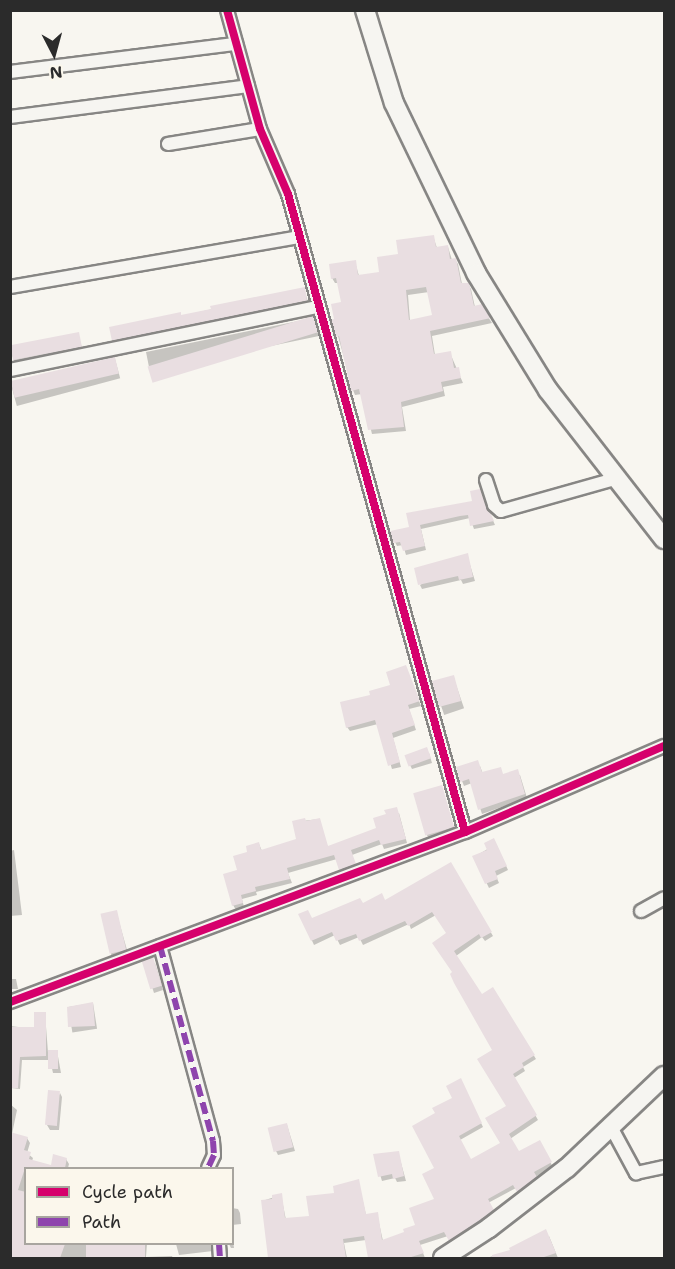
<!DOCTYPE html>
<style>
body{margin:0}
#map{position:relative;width:675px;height:1269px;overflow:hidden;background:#f8f6f0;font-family:"Shantell Sans",sans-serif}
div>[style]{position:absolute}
.shadow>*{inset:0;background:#0003;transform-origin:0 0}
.building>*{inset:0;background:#e9dee1;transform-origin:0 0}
.roads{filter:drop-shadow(2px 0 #878684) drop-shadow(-2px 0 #878684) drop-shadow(0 2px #878684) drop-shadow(0 -2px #878684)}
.street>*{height:12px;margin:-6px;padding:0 6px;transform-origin:6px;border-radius:6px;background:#f6f5f1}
.secondary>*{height:18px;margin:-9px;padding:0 9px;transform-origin:9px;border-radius:9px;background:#f6f5f1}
.quiet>*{height:6px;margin-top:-3px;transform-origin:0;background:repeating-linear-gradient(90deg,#8e44ad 0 12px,transparent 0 18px)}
.cycleway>*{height:8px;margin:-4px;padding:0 4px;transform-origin:4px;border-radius:4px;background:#d6006c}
span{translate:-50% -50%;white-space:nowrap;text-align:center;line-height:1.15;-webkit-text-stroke:4.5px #fbf7ec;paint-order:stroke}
.frame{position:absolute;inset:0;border:12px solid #2b2b2b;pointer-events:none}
.legend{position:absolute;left:24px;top:1167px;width:210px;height:78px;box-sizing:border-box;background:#fbf7ec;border:2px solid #a8a59f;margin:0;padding:8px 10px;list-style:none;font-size:18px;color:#2b2b2b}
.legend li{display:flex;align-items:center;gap:12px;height:30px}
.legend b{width:30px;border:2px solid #a8a59f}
.north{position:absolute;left:24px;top:24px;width:60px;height:60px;-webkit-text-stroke:4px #fbf7ec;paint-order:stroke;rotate:174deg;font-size:16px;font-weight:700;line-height:24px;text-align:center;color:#2b2b2b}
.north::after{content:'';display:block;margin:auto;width:21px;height:27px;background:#2b2b2b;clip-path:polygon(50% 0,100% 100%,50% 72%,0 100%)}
</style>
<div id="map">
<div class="shadow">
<i style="clip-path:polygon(evenodd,433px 236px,437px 248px,448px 247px,452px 260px,455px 260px,458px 264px,462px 284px,468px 284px,471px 289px,475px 307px,481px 306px,492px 323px,432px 336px,435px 355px,450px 353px,463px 383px,443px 387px,445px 396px,402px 407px,406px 431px,372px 434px,362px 394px,355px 395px,353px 390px,338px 336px,342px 304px,339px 283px,335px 283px,332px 278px,355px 262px,359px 276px,381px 273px,400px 255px,433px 236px,429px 292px,434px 316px,410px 321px,408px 295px,429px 292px)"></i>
<i style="clip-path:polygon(304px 289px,309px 305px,116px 345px,114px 340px,181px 316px)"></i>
<i style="clip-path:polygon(313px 318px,319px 336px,152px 371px,149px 367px,146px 352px)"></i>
<i style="left:78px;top:334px;width:18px;height:69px;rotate:74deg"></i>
<i style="left:115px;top:359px;width:20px;height:107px;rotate:75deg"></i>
<i style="clip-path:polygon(482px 495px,495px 525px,474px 529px,470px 518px,421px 529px,426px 550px,406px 555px,403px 545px,397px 546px,395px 542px,411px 528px,474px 502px)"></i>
<i style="clip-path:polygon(467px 555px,475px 581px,463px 584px,461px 580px,422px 589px,420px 585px)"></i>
<i style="clip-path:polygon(407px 671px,421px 706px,409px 709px,416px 730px,393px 738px,401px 767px,392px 769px,378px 724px,350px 731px,347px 727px,372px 696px,392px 686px)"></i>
<i style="left:453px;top:676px;width:34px;height:21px;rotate:71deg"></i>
<i style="clip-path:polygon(429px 753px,432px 763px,412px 769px,410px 765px)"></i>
<i style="clip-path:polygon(480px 766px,483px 774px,520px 775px,527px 798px,482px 814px,472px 783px,464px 786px,457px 768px)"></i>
<i style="clip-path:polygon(443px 791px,455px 832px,429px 838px,426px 834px)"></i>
<i style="clip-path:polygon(399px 813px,407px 843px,384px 849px,382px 844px,352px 855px,357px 869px,343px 874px,337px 859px,288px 873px,292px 883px,256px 892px,257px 895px,242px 899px,244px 907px,236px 910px,233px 905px,238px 871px,249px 853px,259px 844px,262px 851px,298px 840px,294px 822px,319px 819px,328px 848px,378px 829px)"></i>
<i style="clip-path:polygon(496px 844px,508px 870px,496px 876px,499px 883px,489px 888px,474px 857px)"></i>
<i style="clip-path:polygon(14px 850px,22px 915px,10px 916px,10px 851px)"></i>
<i style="clip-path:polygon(450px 864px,493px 936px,485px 941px,482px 937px,456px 956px,481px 996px,493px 989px,536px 1059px,523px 1067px,525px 1071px,514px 1078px,538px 1120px,510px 1139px,519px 1153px,539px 1142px,553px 1167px,535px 1177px,538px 1182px,520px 1195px,516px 1188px,488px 1203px,495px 1215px,452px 1244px,448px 1236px,420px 1245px,425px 1258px,358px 1258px,369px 1257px,366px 1240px,344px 1243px,347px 1258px,253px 1258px,269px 1257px,262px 1201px,281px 1195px,286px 1220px,310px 1217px,336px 1194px,358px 1180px,366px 1215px,377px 1214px,383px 1241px,406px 1233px,417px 1226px,436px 1200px,437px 1114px,454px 1099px,462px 1084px,483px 1127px,460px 1140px,471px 1161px,502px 1143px,508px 1106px,494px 1050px,454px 973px,448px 934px,436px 915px,411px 929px,409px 924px,363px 945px,359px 937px,340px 945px,335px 935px,314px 945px,300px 915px,312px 920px,385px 902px)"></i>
<i style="clip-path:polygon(116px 911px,129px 957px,115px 962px,111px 955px)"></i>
<i style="clip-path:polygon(144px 962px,155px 963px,163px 990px,154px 993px)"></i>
<i style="clip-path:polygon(10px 979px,16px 979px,18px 989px,11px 989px)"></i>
<i style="left:93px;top:1003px;width:26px;height:25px;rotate:81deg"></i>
<i style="clip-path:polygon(45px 1014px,48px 1052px,57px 1051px,61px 1073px,53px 1073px,50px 1060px,22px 1060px,20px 1089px,11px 1088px,10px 1026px,35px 1029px)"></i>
<i style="clip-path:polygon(60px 1093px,62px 1097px,59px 1130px,50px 1130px,47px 1125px)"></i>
<i style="clip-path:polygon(10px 1104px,17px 1110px,12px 1134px,27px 1138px,30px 1143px,27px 1153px,33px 1158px,32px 1161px,52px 1167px,66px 1159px,69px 1164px,68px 1168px,26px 1168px,26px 1244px,147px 1244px,146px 1257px,172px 1256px,173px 1258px,10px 1258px)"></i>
<i style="clip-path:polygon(287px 1125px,295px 1151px,278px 1155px,276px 1151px)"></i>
<i style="clip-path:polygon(398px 1152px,406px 1181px,397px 1182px,395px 1178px,382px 1181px,374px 1155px)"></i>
<i style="clip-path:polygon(232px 1208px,238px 1209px,240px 1213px,241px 1224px,232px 1225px)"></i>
<i style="clip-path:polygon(232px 1232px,234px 1248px,231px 1248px,229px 1244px,232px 1244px)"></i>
<i style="clip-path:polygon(549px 1236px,558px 1258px,486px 1258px,512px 1251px)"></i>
<i style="clip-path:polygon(176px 1244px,214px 1244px,213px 1251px,179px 1255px)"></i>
</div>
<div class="building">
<i style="clip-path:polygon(evenodd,434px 235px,436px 247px,448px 245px,450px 259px,456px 258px,461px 283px,469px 283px,474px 306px,482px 304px,491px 318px,430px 331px,434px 354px,451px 351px,454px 368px,459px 367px,461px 378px,441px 382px,443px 391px,401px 402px,404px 427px,368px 430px,359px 389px,351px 391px,339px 336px,336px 337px,331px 320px,334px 319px,331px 304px,341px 302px,336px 278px,331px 279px,329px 264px,356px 260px,358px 275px,379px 272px,377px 257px,398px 254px,396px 240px,434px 235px,426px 287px,432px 315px,409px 320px,406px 290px,426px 287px)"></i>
<i style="clip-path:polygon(305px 287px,307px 301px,112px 341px,109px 327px,181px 312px,181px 315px,211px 309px,210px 306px)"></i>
<i style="left:313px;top:316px;width:17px;height:173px;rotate:73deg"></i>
<i style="left:79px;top:332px;width:15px;height:70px;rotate:79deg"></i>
<i style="left:115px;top:357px;width:17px;height:107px;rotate:77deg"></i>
<i style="clip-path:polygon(480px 489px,494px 521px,470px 526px,468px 515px,460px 516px,420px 525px,425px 546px,403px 551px,400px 542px,393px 543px,390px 531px,409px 527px,406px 513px,472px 501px,470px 491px)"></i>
<i style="clip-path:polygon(468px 553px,473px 577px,459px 580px,458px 576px,418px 585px,414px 568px)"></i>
<i style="clip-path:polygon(406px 665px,420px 701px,408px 705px,415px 725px,392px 733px,400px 762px,388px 766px,375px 720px,346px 728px,340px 702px,370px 695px,369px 691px,390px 685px,386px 672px)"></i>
<i style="left:454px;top:675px;width:27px;height:23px;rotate:75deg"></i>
<i style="left:427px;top:747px;width:12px;height:24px;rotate:70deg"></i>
<i style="clip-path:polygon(478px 760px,482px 772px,501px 767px,503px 774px,518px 769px,525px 794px,478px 810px,469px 779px,460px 782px,456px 767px)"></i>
<i style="left:442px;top:785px;width:44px;height:30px;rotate:74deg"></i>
<i style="clip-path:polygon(397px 807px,406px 839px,381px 845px,379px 840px,351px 850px,356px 864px,339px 870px,334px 855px,287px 868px,290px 879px,255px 887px,256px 891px,241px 895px,243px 903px,232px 906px,223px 874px,237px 870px,233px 856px,247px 852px,246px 846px,259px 842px,261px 850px,296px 839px,292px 821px,305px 818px,306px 821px,320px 818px,328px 846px,376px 828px,373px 818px,386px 814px,384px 810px)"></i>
<i style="clip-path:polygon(494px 838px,507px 866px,495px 871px,498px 879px,485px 884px,472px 856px,487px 850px,484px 843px)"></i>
<i style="clip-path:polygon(451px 862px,492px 932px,481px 938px,479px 934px,454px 951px,482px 994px,493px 987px,535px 1055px,522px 1063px,524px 1067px,513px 1074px,537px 1115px,509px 1134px,519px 1151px,540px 1140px,552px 1162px,534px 1172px,537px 1177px,517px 1192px,513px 1185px,488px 1199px,494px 1210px,449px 1241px,444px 1232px,419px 1241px,424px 1253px,408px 1258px,368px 1258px,364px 1236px,343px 1239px,346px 1258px,268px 1258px,261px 1200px,272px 1199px,272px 1195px,282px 1193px,285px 1218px,309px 1216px,306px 1196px,334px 1193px,333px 1186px,359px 1179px,366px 1214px,378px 1212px,382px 1240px,404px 1232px,403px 1229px,415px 1225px,409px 1208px,434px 1199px,422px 1174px,434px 1168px,412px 1126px,435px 1113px,432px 1108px,452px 1098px,446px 1086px,461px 1078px,482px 1123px,459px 1136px,471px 1159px,500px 1143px,485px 1118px,506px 1106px,477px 1059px,492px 1050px,454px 983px,450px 974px,452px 972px,432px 943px,446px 933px,432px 912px,408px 926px,405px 921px,359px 941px,356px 934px,336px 941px,332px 932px,311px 941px,298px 914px,308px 910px,312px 918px,360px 898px,363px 903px,382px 893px,385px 900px)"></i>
<i style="left:117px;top:910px;width:41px;height:17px;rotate:77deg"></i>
<i style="left:153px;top:957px;width:30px;height:12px;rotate:73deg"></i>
<i style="clip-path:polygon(93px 1002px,95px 1026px,68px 1027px,67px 1007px)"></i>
<i style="clip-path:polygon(34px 1012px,46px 1012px,46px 1056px,20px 1057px,18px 1088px,10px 1088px,11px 1027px,34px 1027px)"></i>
<i style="left:48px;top:1050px;width:10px;height:19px"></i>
<i style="left:48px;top:1090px;width:12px;height:35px;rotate:5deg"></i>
<i style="left:287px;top:1123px;width:25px;height:20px;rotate:76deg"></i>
<i style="clip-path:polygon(10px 1132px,28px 1137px,24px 1150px,31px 1152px,29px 1159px,51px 1165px,53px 1154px,67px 1158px,65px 1168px,25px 1168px,18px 1190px,26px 1192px,26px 1244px,65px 1244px,60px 1258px,10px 1258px)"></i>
<i style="clip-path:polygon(399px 1151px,404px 1176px,393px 1179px,392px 1174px,378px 1177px,373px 1154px)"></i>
<i style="clip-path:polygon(546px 1229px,556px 1253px,541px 1258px,492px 1258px,492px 1255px,510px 1250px,509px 1248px)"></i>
<i style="left:86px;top:1244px;width:59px;height:14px"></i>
</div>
<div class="roads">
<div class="street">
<i style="left:227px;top:10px;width:123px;rotate:74.5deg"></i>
<i style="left:260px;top:129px;width:71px;rotate:66.7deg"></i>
<i style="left:288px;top:194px;width:662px;rotate:74.49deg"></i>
<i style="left:10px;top:72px;width:228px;rotate:-7.1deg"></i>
<i style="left:10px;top:117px;width:240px;rotate:-7.4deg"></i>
<i style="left:168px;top:144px;width:93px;rotate:-9.3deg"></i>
<i style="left:10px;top:287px;width:293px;rotate:-9.8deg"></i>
<i style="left:10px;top:370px;width:314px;rotate:-11.6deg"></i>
<i style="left:486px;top:480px;width:26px;rotate:72deg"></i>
<i style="left:494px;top:505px;width:9px;rotate:41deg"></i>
<i style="left:501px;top:511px;width:118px;rotate:-15.7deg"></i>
<i style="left:641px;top:911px;width:26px;rotate:-29deg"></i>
<i style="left:160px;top:946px;width:202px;rotate:74.8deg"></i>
<i style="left:213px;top:1141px;width:14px;rotate:86deg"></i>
<i style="left:214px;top:1155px;width:14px;rotate:115deg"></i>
<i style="left:10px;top:1002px;width:486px;rotate:-20.5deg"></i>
<i style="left:465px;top:832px;width:217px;rotate:-23.4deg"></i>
<i style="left:610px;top:1125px;width:55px;rotate:61.6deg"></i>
<i style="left:636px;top:1173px;width:29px;rotate:-12deg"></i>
<i style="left:219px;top:1244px;width:14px;rotate:86deg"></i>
</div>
<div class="secondary">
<i style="left:365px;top:10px;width:97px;rotate:72.7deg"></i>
<i style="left:394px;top:103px;width:189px;rotate:64.2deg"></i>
<i style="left:476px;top:273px;width:137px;rotate:58.4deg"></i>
<i style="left:548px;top:390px;width:189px;rotate:52.1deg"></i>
<i style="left:443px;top:1258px;width:55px;rotate:-33.1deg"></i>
<i style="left:489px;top:1228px;width:98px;rotate:-37.6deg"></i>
<i style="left:567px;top:1168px;width:134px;rotate:-43.5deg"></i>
</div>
</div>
<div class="quiet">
<i style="left:160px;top:946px;width:202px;rotate:74.8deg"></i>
<i style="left:213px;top:1141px;width:14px;rotate:86deg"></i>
<i style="left:214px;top:1155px;width:14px;rotate:115deg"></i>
<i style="left:219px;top:1244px;width:14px;rotate:86deg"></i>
</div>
<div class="cycleway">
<i style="left:227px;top:10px;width:123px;rotate:74.5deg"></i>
<i style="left:260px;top:129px;width:71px;rotate:66.7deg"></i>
<i style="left:288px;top:194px;width:662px;rotate:74.49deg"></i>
<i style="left:10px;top:1002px;width:486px;rotate:-20.5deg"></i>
<i style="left:465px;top:832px;width:217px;rotate:-23.4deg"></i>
</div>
<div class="frame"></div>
<ul class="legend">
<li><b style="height:8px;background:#d6006c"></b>Cycle path</li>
<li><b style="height:8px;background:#8e44ad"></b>Path</li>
</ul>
<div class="north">N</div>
</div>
